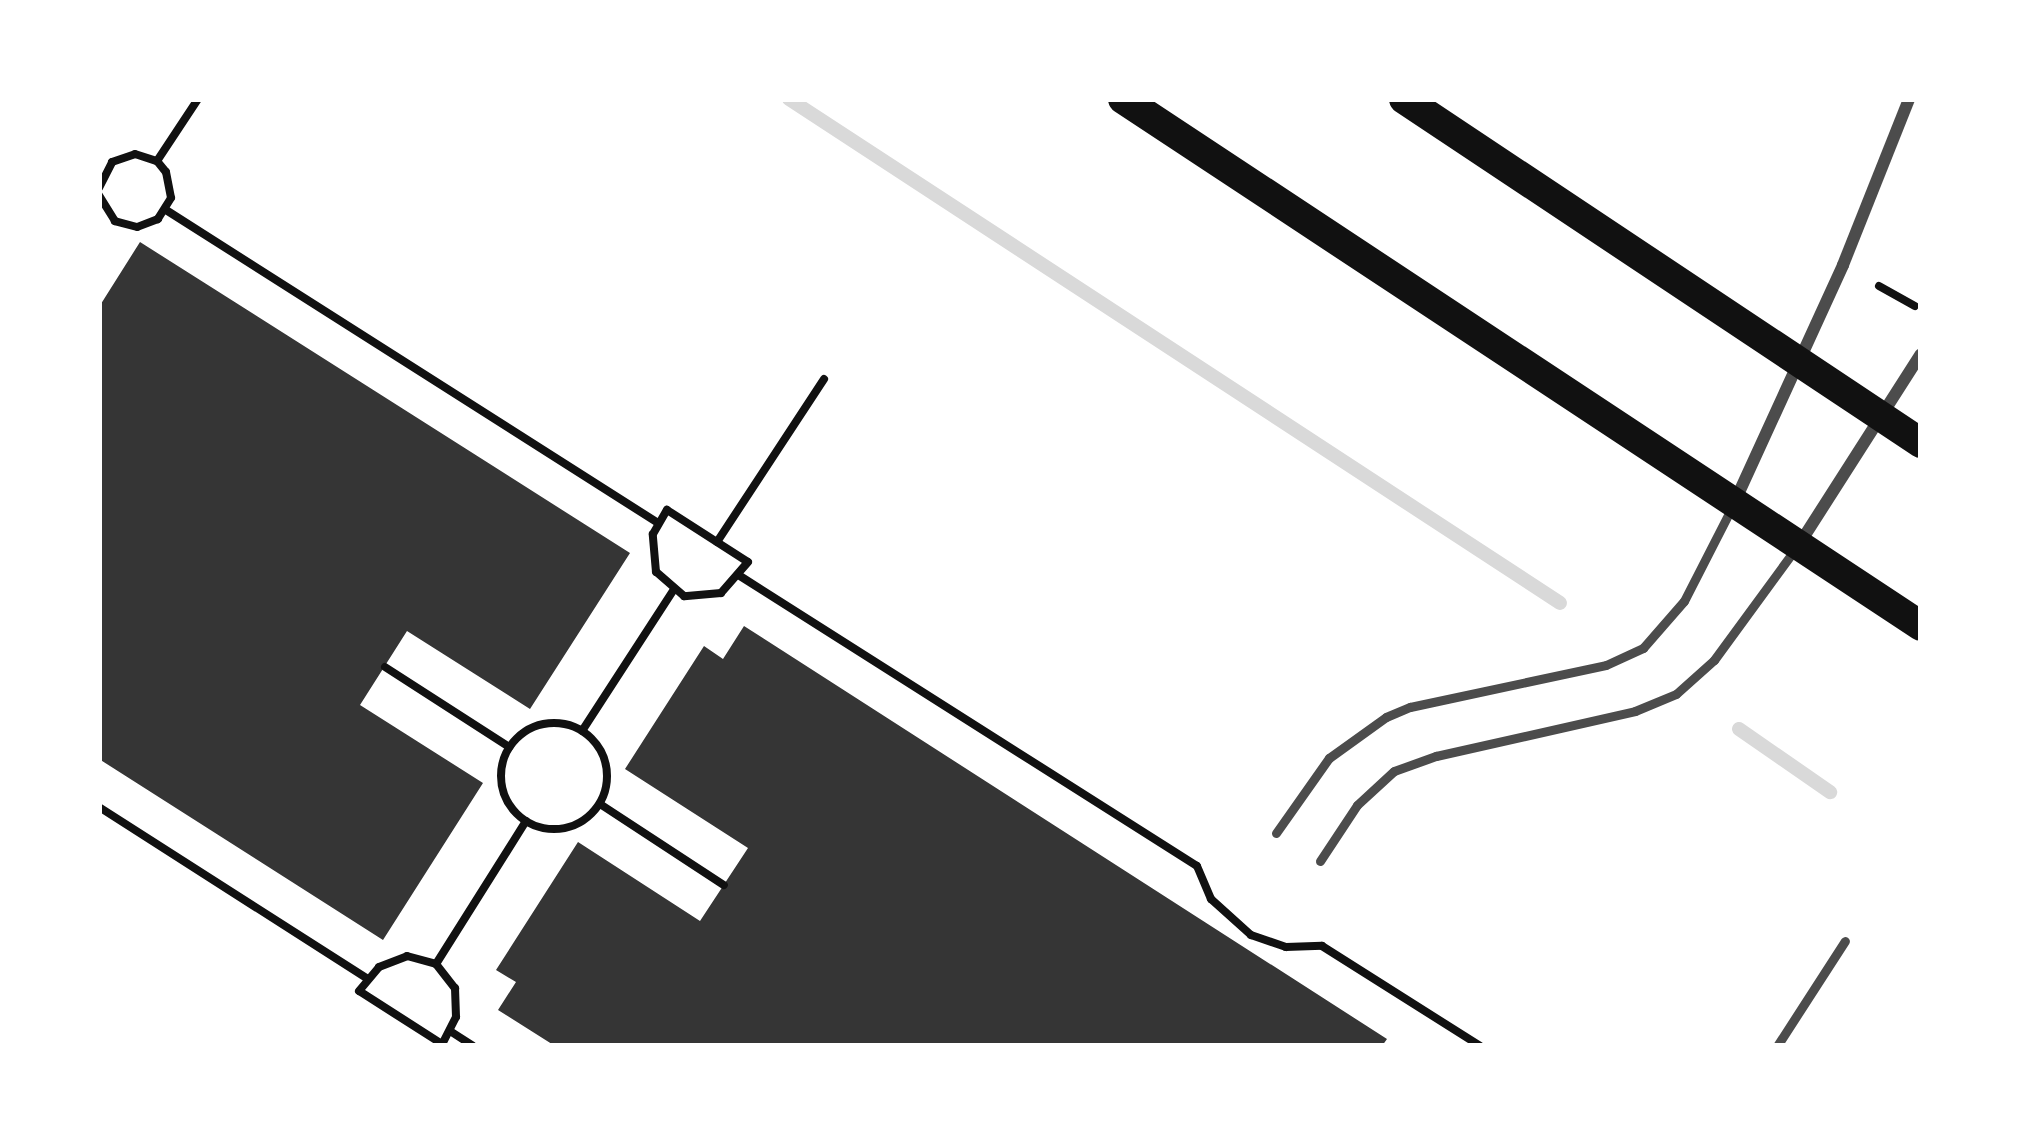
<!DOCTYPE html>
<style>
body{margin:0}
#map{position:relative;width:2020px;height:1145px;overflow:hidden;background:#fff;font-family:"Zilla Slab",serif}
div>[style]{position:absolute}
.stream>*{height:14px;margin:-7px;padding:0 7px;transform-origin:7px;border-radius:7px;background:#d9d9d9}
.building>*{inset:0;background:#353535}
.path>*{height:8px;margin:-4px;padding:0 4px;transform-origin:4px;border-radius:4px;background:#111}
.path>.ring{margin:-4px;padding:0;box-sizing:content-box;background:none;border:8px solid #111;border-radius:50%}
.service>*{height:9px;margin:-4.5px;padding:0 4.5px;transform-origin:4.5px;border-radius:4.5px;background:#4c4c4c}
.minor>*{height:12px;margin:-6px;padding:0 6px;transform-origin:6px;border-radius:6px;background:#4c4c4c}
.primary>*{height:30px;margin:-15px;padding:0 15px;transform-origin:15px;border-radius:15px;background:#111}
span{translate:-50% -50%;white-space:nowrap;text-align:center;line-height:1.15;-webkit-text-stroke:10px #fff;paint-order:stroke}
.frame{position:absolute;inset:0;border:102px solid #fff;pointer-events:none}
</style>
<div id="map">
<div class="stream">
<i style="left:789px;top:99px;width:921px;rotate:33.17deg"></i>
<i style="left:1739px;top:729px;width:111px;rotate:34.7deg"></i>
</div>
<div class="building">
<i style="clip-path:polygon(140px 242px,630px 553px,530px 709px,407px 631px,360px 705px,483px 783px,383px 940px,99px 759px,99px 307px)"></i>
<i style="clip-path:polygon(744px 626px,1387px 1039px,1382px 1046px,555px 1046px,498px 1010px,516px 982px,496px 970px,578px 842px,700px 921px,748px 848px,625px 769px,704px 646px,723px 659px)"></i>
</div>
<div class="path">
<i style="left:157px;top:161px;width:74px;rotate:-56.5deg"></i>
<i style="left:99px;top:188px;width:29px;rotate:-63deg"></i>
<i style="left:112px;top:162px;width:24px;rotate:-19deg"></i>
<i style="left:135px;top:154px;width:23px;rotate:18deg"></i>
<i style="left:157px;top:161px;width:14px;rotate:51deg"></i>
<i style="left:166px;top:172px;width:26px;rotate:79deg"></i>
<i style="left:171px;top:198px;width:25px;rotate:122deg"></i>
<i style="left:158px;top:219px;width:22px;rotate:159deg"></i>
<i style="left:137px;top:227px;width:23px;rotate:-165deg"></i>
<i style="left:115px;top:221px;width:31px;rotate:-122deg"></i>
<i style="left:166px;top:210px;width:583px;rotate:32.46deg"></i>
<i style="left:1879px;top:286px;width:41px;rotate:29.1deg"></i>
<i style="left:667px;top:510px;width:96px;rotate:32.7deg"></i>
<i style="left:748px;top:562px;width:41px;rotate:131.1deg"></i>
<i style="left:721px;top:593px;width:37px;rotate:175deg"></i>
<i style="left:684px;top:596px;width:37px;rotate:-139deg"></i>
<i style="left:656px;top:572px;width:38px;rotate:-95deg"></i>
<i style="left:653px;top:534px;width:28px;rotate:-60deg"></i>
<i style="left:717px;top:542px;width:195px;rotate:-56.7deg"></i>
<i style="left:740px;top:576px;width:541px;rotate:32.4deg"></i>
<i style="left:1197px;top:866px;width:36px;rotate:67deg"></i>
<i style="left:1211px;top:899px;width:54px;rotate:42deg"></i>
<i style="left:1251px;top:935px;width:37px;rotate:19deg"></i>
<i style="left:1286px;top:947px;width:36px;rotate:-2deg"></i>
<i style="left:1322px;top:946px;width:187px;rotate:32.3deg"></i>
<i style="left:385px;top:667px;width:148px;rotate:32.8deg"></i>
<i class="ring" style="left:501px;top:723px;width:98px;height:98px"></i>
<i style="left:582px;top:731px;width:167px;rotate:-57deg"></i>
<i style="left:600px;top:804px;width:148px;rotate:33.2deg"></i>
<i style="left:99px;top:807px;width:319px;rotate:32.6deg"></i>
<i style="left:407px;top:956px;width:30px;rotate:15deg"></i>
<i style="left:436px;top:964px;width:31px;rotate:52deg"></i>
<i style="left:455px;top:988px;width:29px;rotate:88deg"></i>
<i style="left:456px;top:1017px;width:30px;rotate:117deg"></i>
<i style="left:442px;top:1044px;width:98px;rotate:-147.4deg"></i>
<i style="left:359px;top:991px;width:31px;rotate:-50deg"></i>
<i style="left:379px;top:967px;width:30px;rotate:-21deg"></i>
<i style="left:436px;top:964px;width:169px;rotate:-57.8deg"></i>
<i style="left:450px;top:1031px;width:27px;rotate:33deg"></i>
</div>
<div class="service">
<i style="left:1276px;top:833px;width:92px;rotate:-54.8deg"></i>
<i style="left:1329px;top:758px;width:70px;rotate:-35.7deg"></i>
<i style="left:1386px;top:717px;width:26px;rotate:-23deg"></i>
<i style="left:1410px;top:707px;width:200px;rotate:-12.1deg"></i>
<i style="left:1606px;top:665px;width:41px;rotate:-24.7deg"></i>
<i style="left:1643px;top:648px;width:62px;rotate:-48.9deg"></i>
<i style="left:1684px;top:601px;width:103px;rotate:-62.9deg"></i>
<i style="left:1320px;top:861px;width:67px;rotate:-56.5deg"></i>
<i style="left:1357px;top:805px;width:50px;rotate:-42.6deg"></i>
<i style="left:1394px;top:771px;width:45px;rotate:-19.7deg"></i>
<i style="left:1436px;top:756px;width:204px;rotate:-12.7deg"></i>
<i style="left:1635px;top:711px;width:44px;rotate:-22.5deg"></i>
<i style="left:1676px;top:694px;width:51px;rotate:-41.8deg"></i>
<i style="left:1714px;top:660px;width:139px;rotate:-53.8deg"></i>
<i style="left:1777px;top:1046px;width:125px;rotate:-57.1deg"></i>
</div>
<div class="minor">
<i style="left:1736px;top:499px;width:257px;rotate:-65.4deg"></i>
<i style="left:1843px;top:265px;width:179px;rotate:-68.3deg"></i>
<i style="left:1800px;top:543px;width:224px;rotate:-57.4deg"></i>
</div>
<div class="primary">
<i style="left:1123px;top:99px;width:956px;rotate:33.44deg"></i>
<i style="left:1404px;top:99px;width:621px;rotate:33.64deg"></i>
</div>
<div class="frame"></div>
</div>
